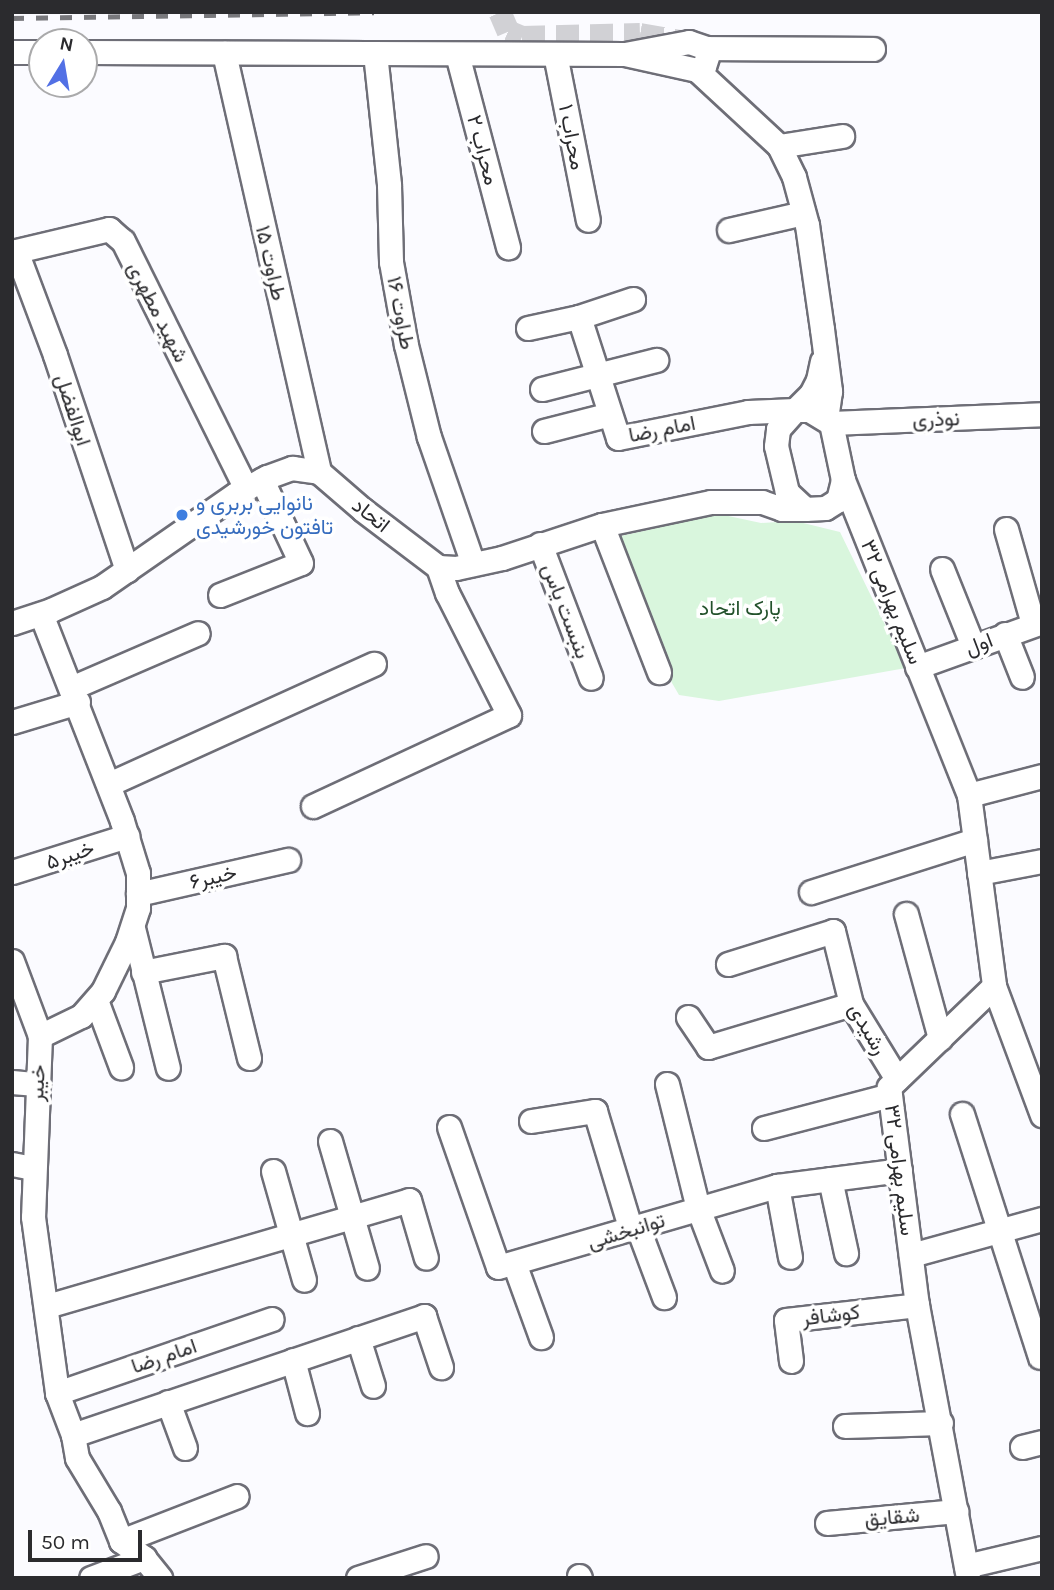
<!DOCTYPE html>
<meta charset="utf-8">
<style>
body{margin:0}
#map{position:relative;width:1054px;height:1590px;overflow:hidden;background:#fbfbff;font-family:Karla,Vazirmatn,sans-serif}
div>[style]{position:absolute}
.green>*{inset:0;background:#d9f6dd}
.minor-tunnel>*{height:23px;margin-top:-11.5px;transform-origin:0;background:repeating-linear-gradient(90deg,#d1d1d5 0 23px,transparent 0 34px)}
.roads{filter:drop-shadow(2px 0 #6e6e77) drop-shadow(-2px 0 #6e6e77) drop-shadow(0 2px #6e6e77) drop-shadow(0 -2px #6e6e77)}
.minor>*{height:23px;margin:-11.5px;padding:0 11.5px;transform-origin:11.5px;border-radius:11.5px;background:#fff}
.rail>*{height:4.5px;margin-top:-2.25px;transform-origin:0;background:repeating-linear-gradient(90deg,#78787c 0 12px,transparent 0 24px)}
.dots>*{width:19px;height:19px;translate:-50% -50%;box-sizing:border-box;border:4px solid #fff;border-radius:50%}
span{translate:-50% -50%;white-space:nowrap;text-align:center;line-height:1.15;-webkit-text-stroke:7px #fff;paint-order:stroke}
.street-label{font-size:21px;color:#2b2b2e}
.shop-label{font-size:21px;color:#366cbe}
.left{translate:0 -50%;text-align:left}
.park-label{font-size:21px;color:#22512b}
.frame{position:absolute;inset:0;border:14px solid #2b2b2e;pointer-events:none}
.north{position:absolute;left:28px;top:28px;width:70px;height:70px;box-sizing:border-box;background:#fff;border:2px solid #aaaaab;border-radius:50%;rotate:11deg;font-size:19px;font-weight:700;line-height:28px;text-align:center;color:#2b2b2e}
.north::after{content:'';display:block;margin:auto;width:24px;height:32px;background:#5270e5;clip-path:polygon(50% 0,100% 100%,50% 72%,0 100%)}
.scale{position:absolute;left:28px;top:1530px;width:114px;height:32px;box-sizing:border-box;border:4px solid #2b2b2e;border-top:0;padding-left:9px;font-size:21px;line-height:24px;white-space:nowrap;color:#2b2b2e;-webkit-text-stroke:5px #fff;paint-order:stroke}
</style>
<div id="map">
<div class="green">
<i style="clip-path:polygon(719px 514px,761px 523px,795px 521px,840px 532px,906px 668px,719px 701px,679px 695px,672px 683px,621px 536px)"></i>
</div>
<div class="minor-tunnel">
<i style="left:500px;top:12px;width:21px;rotate:67deg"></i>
<i style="left:508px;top:31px;width:15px;rotate:23deg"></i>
<i style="left:522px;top:37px;width:118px;rotate:-1.5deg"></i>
<i style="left:640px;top:34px;width:47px;rotate:9.9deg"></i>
</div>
<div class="roads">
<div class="minor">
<i style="left:706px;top:48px;width:167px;rotate:0.3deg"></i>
<i style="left:12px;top:52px;width:30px"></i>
<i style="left:84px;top:52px;width:541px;rotate:0.21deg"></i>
<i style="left:625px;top:54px;width:65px;rotate:-10.6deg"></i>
<i style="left:689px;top:42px;width:18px;rotate:19deg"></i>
<i style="left:706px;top:48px;width:6px;rotate:72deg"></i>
<i style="left:708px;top:54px;width:13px;rotate:108deg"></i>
<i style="left:704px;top:66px;width:8px;rotate:150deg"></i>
<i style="left:697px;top:70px;width:74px;rotate:-167.5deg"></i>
<i style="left:224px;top:53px;width:430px;rotate:77.2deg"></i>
<i style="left:375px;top:53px;width:133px;rotate:83.9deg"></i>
<i style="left:389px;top:185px;width:77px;rotate:88.5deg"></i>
<i style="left:391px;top:262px;width:84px;rotate:79.8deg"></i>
<i style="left:406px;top:345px;width:95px;rotate:76deg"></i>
<i style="left:429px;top:437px;width:134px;rotate:70.9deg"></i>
<i style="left:457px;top:54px;width:200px;rotate:75.2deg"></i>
<i style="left:555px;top:54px;width:169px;rotate:78.8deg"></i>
<i style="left:697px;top:70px;width:112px;rotate:42.8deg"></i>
<i style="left:779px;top:146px;width:34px;rotate:64deg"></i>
<i style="left:794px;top:177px;width:50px;rotate:74.8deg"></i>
<i style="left:807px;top:225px;width:105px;rotate:81.8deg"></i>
<i style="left:822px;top:329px;width:63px;rotate:82.6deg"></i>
<i style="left:830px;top:391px;width:28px;rotate:98deg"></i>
<i style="left:779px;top:146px;width:64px;rotate:-9deg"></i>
<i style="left:729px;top:230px;width:76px;rotate:-12.9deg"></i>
<i style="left:16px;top:251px;width:111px;rotate:69.4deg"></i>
<i style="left:55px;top:355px;width:227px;rotate:71.5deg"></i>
<i style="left:12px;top:252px;width:100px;rotate:-13.3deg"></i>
<i style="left:109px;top:229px;width:18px;rotate:41deg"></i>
<i style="left:123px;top:241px;width:277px;rotate:63.6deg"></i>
<i style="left:579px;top:317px;width:127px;rotate:72.1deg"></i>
<i style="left:618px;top:438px;width:133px;rotate:-11.3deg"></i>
<i style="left:748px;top:412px;width:47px;rotate:-2.4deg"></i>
<i style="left:795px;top:410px;width:23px;rotate:-45deg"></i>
<i style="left:811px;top:394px;width:16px;rotate:-63deg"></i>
<i style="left:818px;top:380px;width:19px;rotate:-78deg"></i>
<i style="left:528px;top:328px;width:52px;rotate:-12.2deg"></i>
<i style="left:579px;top:317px;width:57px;rotate:-18.4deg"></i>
<i style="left:542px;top:389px;width:118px;rotate:-14.3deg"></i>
<i style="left:795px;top:410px;width:14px"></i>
<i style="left:809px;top:410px;width:26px;rotate:31deg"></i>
<i style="left:831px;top:423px;width:58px;rotate:78.1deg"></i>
<i style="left:843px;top:480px;width:21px;rotate:104deg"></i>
<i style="left:838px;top:500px;width:15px;rotate:148deg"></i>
<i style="left:825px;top:508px;width:20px;rotate:177deg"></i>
<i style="left:805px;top:509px;width:25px;rotate:-137deg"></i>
<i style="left:787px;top:492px;width:47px;rotate:-103.4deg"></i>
<i style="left:776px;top:446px;width:17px;rotate:-83deg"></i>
<i style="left:778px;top:429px;width:25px;rotate:-48deg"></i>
<i style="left:831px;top:423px;width:211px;rotate:-2.4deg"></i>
<i style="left:544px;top:431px;width:68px;rotate:-14.4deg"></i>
<i style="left:843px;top:480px;width:339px;rotate:68.2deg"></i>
<i style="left:969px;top:795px;width:193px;rotate:82.5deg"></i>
<i style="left:994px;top:986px;width:146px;rotate:136.1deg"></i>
<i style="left:889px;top:1087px;width:220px;rotate:82.7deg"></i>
<i style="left:917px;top:1305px;width:278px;rotate:79.4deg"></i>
<i style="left:602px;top:525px;width:158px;rotate:68.8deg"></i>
<i style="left:1006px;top:529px;width:99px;rotate:74.1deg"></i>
<i style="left:540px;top:544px;width:143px;rotate:69.2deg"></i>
<i style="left:942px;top:569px;width:83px;rotate:68.1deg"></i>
<i style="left:220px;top:595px;width:87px;rotate:-21.6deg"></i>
<i style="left:301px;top:563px;width:92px;rotate:-115.2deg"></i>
<i style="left:41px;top:614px;width:222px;rotate:68.6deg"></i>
<i style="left:122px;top:821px;width:54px;rotate:72.9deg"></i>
<i style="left:138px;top:873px;width:35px;rotate:90deg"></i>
<i style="left:138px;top:908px;width:36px;rotate:108deg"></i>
<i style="left:127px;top:942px;width:55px;rotate:116.1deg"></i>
<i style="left:103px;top:991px;width:33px;rotate:131deg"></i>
<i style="left:81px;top:1016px;width:46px;rotate:154deg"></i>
<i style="left:40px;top:1036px;width:181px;rotate:92.2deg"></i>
<i style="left:33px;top:1217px;width:178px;rotate:82.2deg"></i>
<i style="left:57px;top:1393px;width:45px;rotate:69.1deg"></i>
<i style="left:73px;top:1435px;width:23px;rotate:80deg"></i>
<i style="left:77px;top:1458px;width:62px;rotate:58.9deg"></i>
<i style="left:109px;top:1511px;width:32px;rotate:68deg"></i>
<i style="left:121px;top:1541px;width:29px;rotate:36deg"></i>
<i style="left:144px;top:1558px;width:26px;rotate:51deg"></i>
<i style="left:12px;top:623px;width:41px;rotate:-18.4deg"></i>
<i style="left:51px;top:610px;width:56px;rotate:-24.3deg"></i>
<i style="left:102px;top:587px;width:163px;rotate:-34.8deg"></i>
<i style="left:236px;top:494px;width:35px;rotate:-29deg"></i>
<i style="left:267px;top:477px;width:27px;rotate:-20deg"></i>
<i style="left:292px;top:468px;width:27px;rotate:8deg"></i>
<i style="left:319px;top:472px;width:58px;rotate:40.8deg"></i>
<i style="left:363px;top:510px;width:94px;rotate:37.2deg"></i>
<i style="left:438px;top:567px;width:18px;rotate:3deg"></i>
<i style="left:456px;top:568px;width:47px;rotate:-12.3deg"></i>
<i style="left:502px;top:558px;width:105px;rotate:-18.3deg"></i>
<i style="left:602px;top:525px;width:111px;rotate:-11.9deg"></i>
<i style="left:711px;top:502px;width:51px"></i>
<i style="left:762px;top:502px;width:21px;rotate:19deg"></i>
<i style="left:782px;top:509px;width:23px"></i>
<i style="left:1005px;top:634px;width:46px;rotate:68.4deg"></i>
<i style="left:917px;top:667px;width:133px;rotate:-19.8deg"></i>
<i style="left:71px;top:688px;width:138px;rotate:-23.4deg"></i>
<i style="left:12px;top:722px;width:69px;rotate:-16.9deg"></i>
<i style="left:109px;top:784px;width:291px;rotate:-24.4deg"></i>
<i style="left:969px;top:795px;width:75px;rotate:-14.6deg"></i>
<i style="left:313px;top:806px;width:216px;rotate:-24.9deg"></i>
<i style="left:509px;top:715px;width:137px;rotate:-116.9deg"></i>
<i style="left:447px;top:593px;width:28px;rotate:-109deg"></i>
<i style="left:12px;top:872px;width:121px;rotate:-17.4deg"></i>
<i style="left:979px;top:873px;width:64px;rotate:-10.8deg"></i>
<i style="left:811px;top:892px;width:172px;rotate:-17.6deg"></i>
<i style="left:138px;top:894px;width:154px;rotate:-12.8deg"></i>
<i style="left:906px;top:914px;width:129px;rotate:74.7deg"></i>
<i style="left:133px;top:928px;width:144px;rotate:76deg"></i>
<i style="left:12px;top:961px;width:80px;rotate:69.5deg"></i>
<i style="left:728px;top:964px;width:110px;rotate:-17.4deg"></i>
<i style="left:833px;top:931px;width:75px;rotate:76.1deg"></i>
<i style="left:851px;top:1004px;width:88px;rotate:58.5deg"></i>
<i style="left:143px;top:972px;width:83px;rotate:-11.2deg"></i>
<i style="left:224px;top:956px;width:105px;rotate:76.2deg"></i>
<i style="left:994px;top:986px;width:138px;rotate:69.6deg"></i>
<i style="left:96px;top:1000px;width:72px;rotate:69.5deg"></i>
<i style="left:688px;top:1017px;width:36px;rotate:56deg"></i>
<i style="left:708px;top:1047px;width:149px;rotate:-16.7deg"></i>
<i style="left:12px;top:1082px;width:24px;rotate:5deg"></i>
<i style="left:667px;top:1084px;width:128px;rotate:76deg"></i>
<i style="left:698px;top:1208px;width:67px;rotate:69.1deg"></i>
<i style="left:962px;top:1114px;width:255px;rotate:72.2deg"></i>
<i style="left:531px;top:1121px;width:65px;rotate:-8.9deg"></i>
<i style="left:595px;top:1111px;width:124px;rotate:73.2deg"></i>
<i style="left:449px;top:1127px;width:148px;rotate:70.7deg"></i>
<i style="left:498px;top:1267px;width:291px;rotate:-16.2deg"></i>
<i style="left:777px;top:1186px;width:124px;rotate:-7.4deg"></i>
<i style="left:764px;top:1128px;width:130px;rotate:-14.7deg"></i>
<i style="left:330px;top:1141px;width:132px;rotate:73.8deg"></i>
<i style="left:12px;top:1164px;width:21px;rotate:11deg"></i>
<i style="left:273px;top:1171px;width:113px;rotate:74.1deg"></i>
<i style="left:830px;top:1179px;width:76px;rotate:77.8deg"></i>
<i style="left:777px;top:1186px;width:72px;rotate:79.6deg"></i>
<i style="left:638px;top:1228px;width:74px;rotate:69.4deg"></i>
<i style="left:911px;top:1255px;width:136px;rotate:-15.4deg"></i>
<i style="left:514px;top:1263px;width:79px;rotate:70deg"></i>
<i style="left:47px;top:1306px;width:377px;rotate:-16.3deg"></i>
<i style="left:409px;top:1200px;width:60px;rotate:73.7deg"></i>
<i style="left:358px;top:1338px;width:50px;rotate:72.6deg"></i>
<i style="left:293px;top:1360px;width:55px;rotate:75.2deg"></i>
<i style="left:791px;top:1361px;width:41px;rotate:-97deg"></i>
<i style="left:786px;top:1320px;width:132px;rotate:-6.5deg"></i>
<i style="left:57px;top:1393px;width:227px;rotate:-19deg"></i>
<i style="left:168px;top:1402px;width:49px;rotate:69.7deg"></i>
<i style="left:845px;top:1426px;width:96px;rotate:-1.8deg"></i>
<i style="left:73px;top:1435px;width:371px;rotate:-18.7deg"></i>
<i style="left:424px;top:1316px;width:54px;rotate:71.6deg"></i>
<i style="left:1022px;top:1447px;width:21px;rotate:-14deg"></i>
<i style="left:827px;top:1523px;width:130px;rotate:-5.3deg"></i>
<i style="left:121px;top:1541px;width:124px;rotate:-21.2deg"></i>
<i style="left:966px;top:1566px;width:78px;rotate:-13.3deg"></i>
<i style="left:579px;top:1576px;width:2px;rotate:63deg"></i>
<i style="left:91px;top:1578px;width:57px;rotate:-20.7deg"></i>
<i style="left:358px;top:1578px;width:71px;rotate:-17.9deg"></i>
</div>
</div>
<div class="rail">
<i style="left:12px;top:18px;width:362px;rotate:-0.9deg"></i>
</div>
<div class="dots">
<i style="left:182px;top:515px;background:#3f7fe0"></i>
</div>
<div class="street-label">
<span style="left:572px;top:137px;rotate:79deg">محراب ۱</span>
<span style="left:483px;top:150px;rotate:75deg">محراب ۲</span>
<span style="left:271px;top:263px;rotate:77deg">طراوت ۱۵</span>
<span style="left:158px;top:312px;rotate:63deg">شهید مطهری</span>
<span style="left:401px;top:313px;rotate:79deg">طراوت ۱۶</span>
<span style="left:73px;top:410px;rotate:72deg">ابوالفضل</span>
<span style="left:936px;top:419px;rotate:-2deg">نوذری</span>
<span style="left:662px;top:429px;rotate:-11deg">امام رضا</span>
<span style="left:371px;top:515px;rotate:38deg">اتحاد</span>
<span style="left:892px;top:602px;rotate:68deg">سلیم بهرامی ۳۲</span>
<span style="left:566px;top:611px;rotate:69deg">بنبست یاس</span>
<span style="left:979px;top:644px;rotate:-21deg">اول</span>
<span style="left:70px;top:855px;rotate:-19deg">خیبر۵</span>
<span style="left:213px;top:877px;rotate:-13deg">خیبر۶</span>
<span style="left:868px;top:1029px;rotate:60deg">رشیدی</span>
<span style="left:37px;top:1083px;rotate:-87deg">خیبر</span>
<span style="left:900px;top:1170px;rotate:83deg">سلیم بهرامی ۳۲</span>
<span style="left:626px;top:1231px;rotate:-17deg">توانبخشی</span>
<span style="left:831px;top:1315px;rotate:-7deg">کوشافر</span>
<span style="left:164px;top:1356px;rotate:-19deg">امام رضا</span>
<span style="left:892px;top:1517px;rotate:-5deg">شقایق</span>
</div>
<div class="shop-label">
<span class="left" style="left:196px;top:515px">نانوایی بربری و<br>تافتون خورشیدی</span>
</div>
<div class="park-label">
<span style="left:740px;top:608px">پارک اتحاد</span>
</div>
<div class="frame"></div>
<div class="north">N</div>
<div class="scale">50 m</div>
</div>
